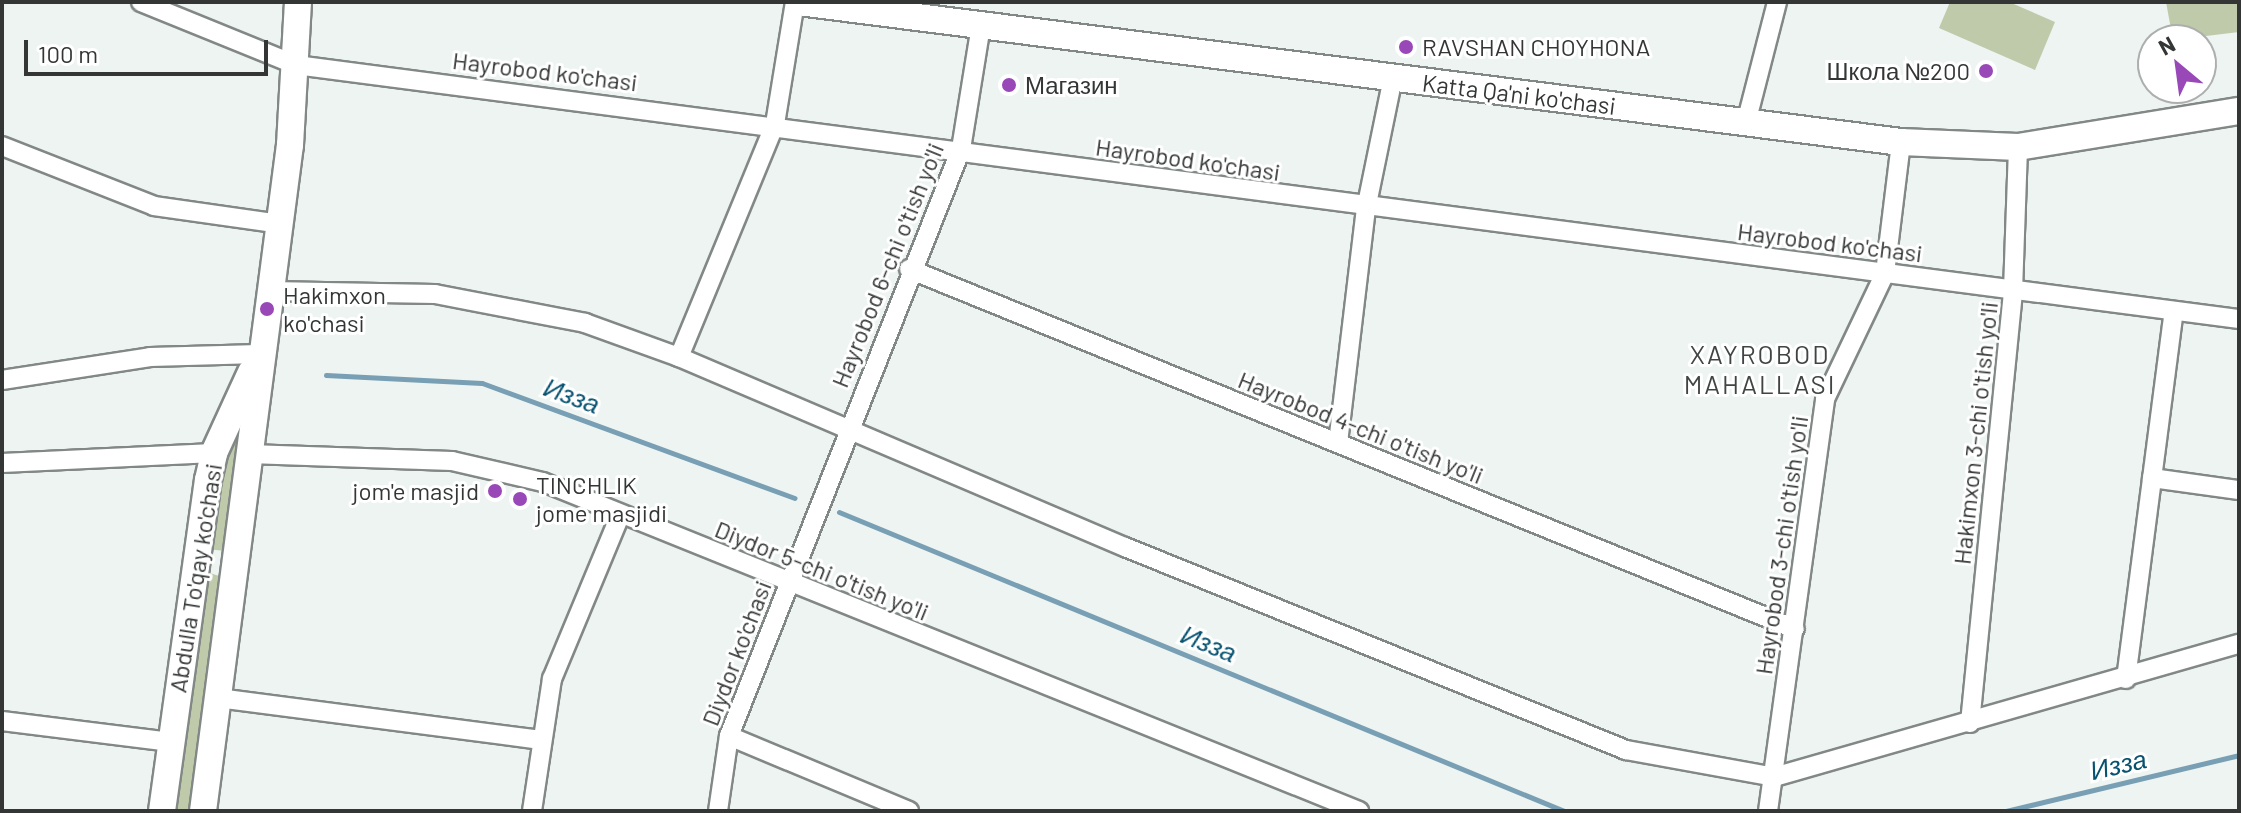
<!DOCTYPE html>
<meta charset="utf-8">
<style>
body{margin:0}
#map{position:relative;width:2241px;height:813px;overflow:hidden;background:#edf4f2;font-family:Barlow,sans-serif}
div>[style]{position:absolute}
.green>*{inset:0;background:#bfcaaa}
.stream>*{height:5px;margin:-2.5px;padding:0 2.5px;transform-origin:2.5px;border-radius:2.5px;background:#789fb4}
.roads{filter:drop-shadow(2px 0 #828886) drop-shadow(-2px 0 #828886) drop-shadow(0 2px #828886) drop-shadow(0 -2px #828886)}
.street>*{height:18px;margin:-9px;padding:0 9px;transform-origin:9px;border-radius:9px;background:#fff}
.secondary>*{height:26px;margin:-13px;padding:0 13px;transform-origin:13px;border-radius:13px;background:#fff}
.dots>*{width:22px;height:22px;translate:-50% -50%;box-sizing:border-box;border:4px solid #fff;border-radius:50%}
span{translate:-50% -50%;white-space:nowrap;text-align:center;line-height:1.15;-webkit-text-stroke:6px #fff;paint-order:stroke}
.poi-label{font-size:24px;color:#333635}
.left{translate:0 -50%;text-align:left}
.right{translate:-100% -50%;text-align:right}
.street-label{font-size:24px;color:#333635}
.neighbourhood-label{font-size:26px;color:#404544;letter-spacing:2px}
.water-label{font-size:26px;color:#065271;font-style:italic}
.frame{position:absolute;inset:0;border:4px solid #333635;pointer-events:none}
.north{position:absolute;left:2137px;top:24px;width:80px;height:80px;box-sizing:border-box;background:#fff;border:2px solid #adafae;border-radius:50%;rotate:331deg;font-size:22px;font-weight:700;line-height:32px;text-align:center;color:#333635}
.north::after{content:'';display:block;margin:auto;width:28px;height:36px;background:#9948b7;clip-path:polygon(50% 0,100% 100%,50% 72%,0 100%)}
.scale{position:absolute;left:24px;top:40px;width:244px;height:36px;box-sizing:border-box;border:4px solid #333635;border-top:0;padding-left:10px;font-size:24px;line-height:28px;white-space:nowrap;color:#333635;-webkit-text-stroke:6px #fff;paint-order:stroke}
</style>
<div id="map">
<div class="green">
<i style="clip-path:polygon(1950px 2px,2009px 2px,2055px 22px,2035px 70px,1939px 28px)"></i>
<i style="clip-path:polygon(2166px 2px,2239px 2px,2239px 32px,2173px 40px)"></i>
<i style="clip-path:polygon(243px 421px,226px 551px,206px 549px,220px 470px)"></i>
<i style="clip-path:polygon(207px 572px,222px 577px,191px 811px,172px 811px)"></i>
</div>
<div class="stream">
<i style="left:326px;top:375px;width:156px;rotate:2.9deg"></i>
<i style="left:482px;top:383px;width:333px;rotate:20.2deg"></i>
<i style="left:839px;top:512px;width:784px;rotate:22.41deg"></i>
<i style="left:2006px;top:811px;width:240px;rotate:-13.5deg"></i>
</div>
<div class="roads">
<div class="street">
<i style="left:141px;top:2px;width:167px;rotate:22.1deg"></i>
<i style="left:296px;top:65px;width:1960px;rotate:7.45deg"></i>
<i style="left:1746px;top:123px;width:125px;rotate:-75.6deg"></i>
<i style="left:2px;top:146px;width:163px;rotate:21.5deg"></i>
<i style="left:154px;top:206px;width:127px;rotate:8.1deg"></i>
<i style="left:909px;top:269px;width:956px;rotate:22.11deg"></i>
<i style="left:270px;top:291px;width:165px;rotate:1deg"></i>
<i style="left:435px;top:294px;width:153px;rotate:10.9deg"></i>
<i style="left:585px;top:323px;width:100px;rotate:19.9deg"></i>
<i style="left:679px;top:357px;width:485px;rotate:23.1deg"></i>
<i style="left:1125px;top:547px;width:541px;rotate:22.06deg"></i>
<i style="left:1626px;top:750px;width:150px;rotate:10.3deg"></i>
<i style="left:1774px;top:777px;width:484px;rotate:-16deg"></i>
<i style="left:679px;top:357px;width:252px;rotate:-67.6deg"></i>
<i style="left:775px;top:124px;width:124px;rotate:-80.7deg"></i>
<i style="left:2px;top:380px;width:150px;rotate:-8.8deg"></i>
<i style="left:150px;top:357px;width:109px;rotate:-1.6deg"></i>
<i style="left:1338px;top:443px;width:236px;rotate:-83.2deg"></i>
<i style="left:1366px;top:209px;width:134px;rotate:-78.4deg"></i>
<i style="left:249px;top:454px;width:203px;rotate:2deg"></i>
<i style="left:452px;top:461px;width:93px;rotate:13deg"></i>
<i style="left:543px;top:482px;width:880px;rotate:21.96deg"></i>
<i style="left:2px;top:463px;width:212px;rotate:-2.7deg"></i>
<i style="left:2152px;top:478px;width:88px;rotate:7.9deg"></i>
<i style="left:2126px;top:679px;width:371px;rotate:-82.6deg"></i>
<i style="left:218px;top:698px;width:326px;rotate:7.4deg"></i>
<i style="left:2px;top:721px;width:170px;rotate:7.1deg"></i>
<i style="left:1970px;top:723px;width:434px;rotate:-84.3deg"></i>
<i style="left:2013px;top:291px;width:144px;rotate:-88deg"></i>
<i style="left:729px;top:736px;width:195px;rotate:22.6deg"></i>
<i style="left:532px;top:811px;width:134px;rotate:-81.4deg"></i>
<i style="left:552px;top:679px;width:177px;rotate:-67.4deg"></i>
<i style="left:718px;top:811px;width:76px;rotate:-81.7deg"></i>
<i style="left:729px;top:736px;width:631px;rotate:-68.43deg"></i>
<i style="left:961px;top:149px;width:126px;rotate:-80.8deg"></i>
<i style="left:1768px;top:811px;width:416px;rotate:-82.1deg"></i>
<i style="left:1825px;top:399px;width:140px;rotate:-64.5deg"></i>
<i style="left:1885px;top:273px;width:132px;rotate:-83deg"></i>
</div>
<div class="secondary">
<i style="left:799px;top:2px;width:1111px;rotate:7.24deg"></i>
<i style="left:1901px;top:142px;width:117px;rotate:2.4deg"></i>
<i style="left:2018px;top:147px;width:224px;rotate:-9.3deg"></i>
<i style="left:162px;top:811px;width:334px;rotate:-82.1deg"></i>
<i style="left:208px;top:480px;width:28px;rotate:-77deg"></i>
<i style="left:214px;top:453px;width:89px;rotate:-65.4deg"></i>
<i style="left:203px;top:811px;width:672px;rotate:-82.56deg"></i>
<i style="left:290px;top:145px;width:143px;rotate:-86.8deg"></i>
</div>
</div>
<div class="dots">
<i style="left:1406px;top:47px;background:#9948b7"></i>
<i style="left:1986px;top:71px;background:#9948b7"></i>
<i style="left:1009px;top:85px;background:#9948b7"></i>
<i style="left:267px;top:309px;background:#9948b7"></i>
<i style="left:495px;top:491px;background:#9948b7"></i>
<i style="left:520px;top:499px;background:#9948b7"></i>
</div>
<div class="poi-label">
<span class="left" style="left:1422px;top:47px">RAVSHAN CHOYHONA</span>
<span class="right" style="left:1970px;top:71px">Школа №200</span>
<span class="left" style="left:1025px;top:85px">Магазин</span>
<span class="left" style="left:283px;top:309px">Hakimxon<br>ko'chasi</span>
<span class="left" style="left:536px;top:499px">TINCHLIK<br>jome masjidi</span>
<span class="right" style="left:479px;top:491px">jom'e masjid</span>
</div>
<div class="street-label">
<span style="left:545px;top:71px;rotate:7deg">Hayrobod ko'chasi</span>
<span style="left:1519px;top:94px;rotate:7deg">Katta Qa'ni ko'chasi</span>
<span style="left:1188px;top:159px;rotate:8deg">Hayrobod ko'chasi</span>
<span style="left:1830px;top:242px;rotate:7deg">Hayrobod ko'chasi</span>
<span style="left:887px;top:265px;rotate:-68deg">Hayrobod 6-chi o'tish yo'li</span>
<span style="left:1361px;top:427px;rotate:22deg">Hayrobod 4-chi o'tish yo'li</span>
<span style="left:1975px;top:433px;rotate:-84deg">Hakimxon 3-chi o'tish yo'li</span>
<span style="left:1781px;top:545px;rotate:-82deg">Hayrobod 3-chi o'tish yo'li</span>
<span style="left:822px;top:570px;rotate:22deg">Diydor 5-chi o'tish yo'li</span>
<span style="left:195px;top:578px;rotate:-81deg">Abdulla To'qay ko'chasi</span>
<span style="left:736px;top:653px;rotate:-69deg">Diydor ko'chasi</span>
</div>
<div class="neighbourhood-label">
<span style="left:1760px;top:369px">XAYROBOD<br>MAHALLASI</span>
</div>
<div class="water-label">
<span style="left:572px;top:395px;rotate:20deg">Изза</span>
<span style="left:1209px;top:643px;rotate:22deg">Изза</span>
<span style="left:2118px;top:764px;rotate:-13deg">Изза</span>
</div>
<div class="frame"></div>
<div class="north">N</div>
<div class="scale">100 m</div>
</div>
